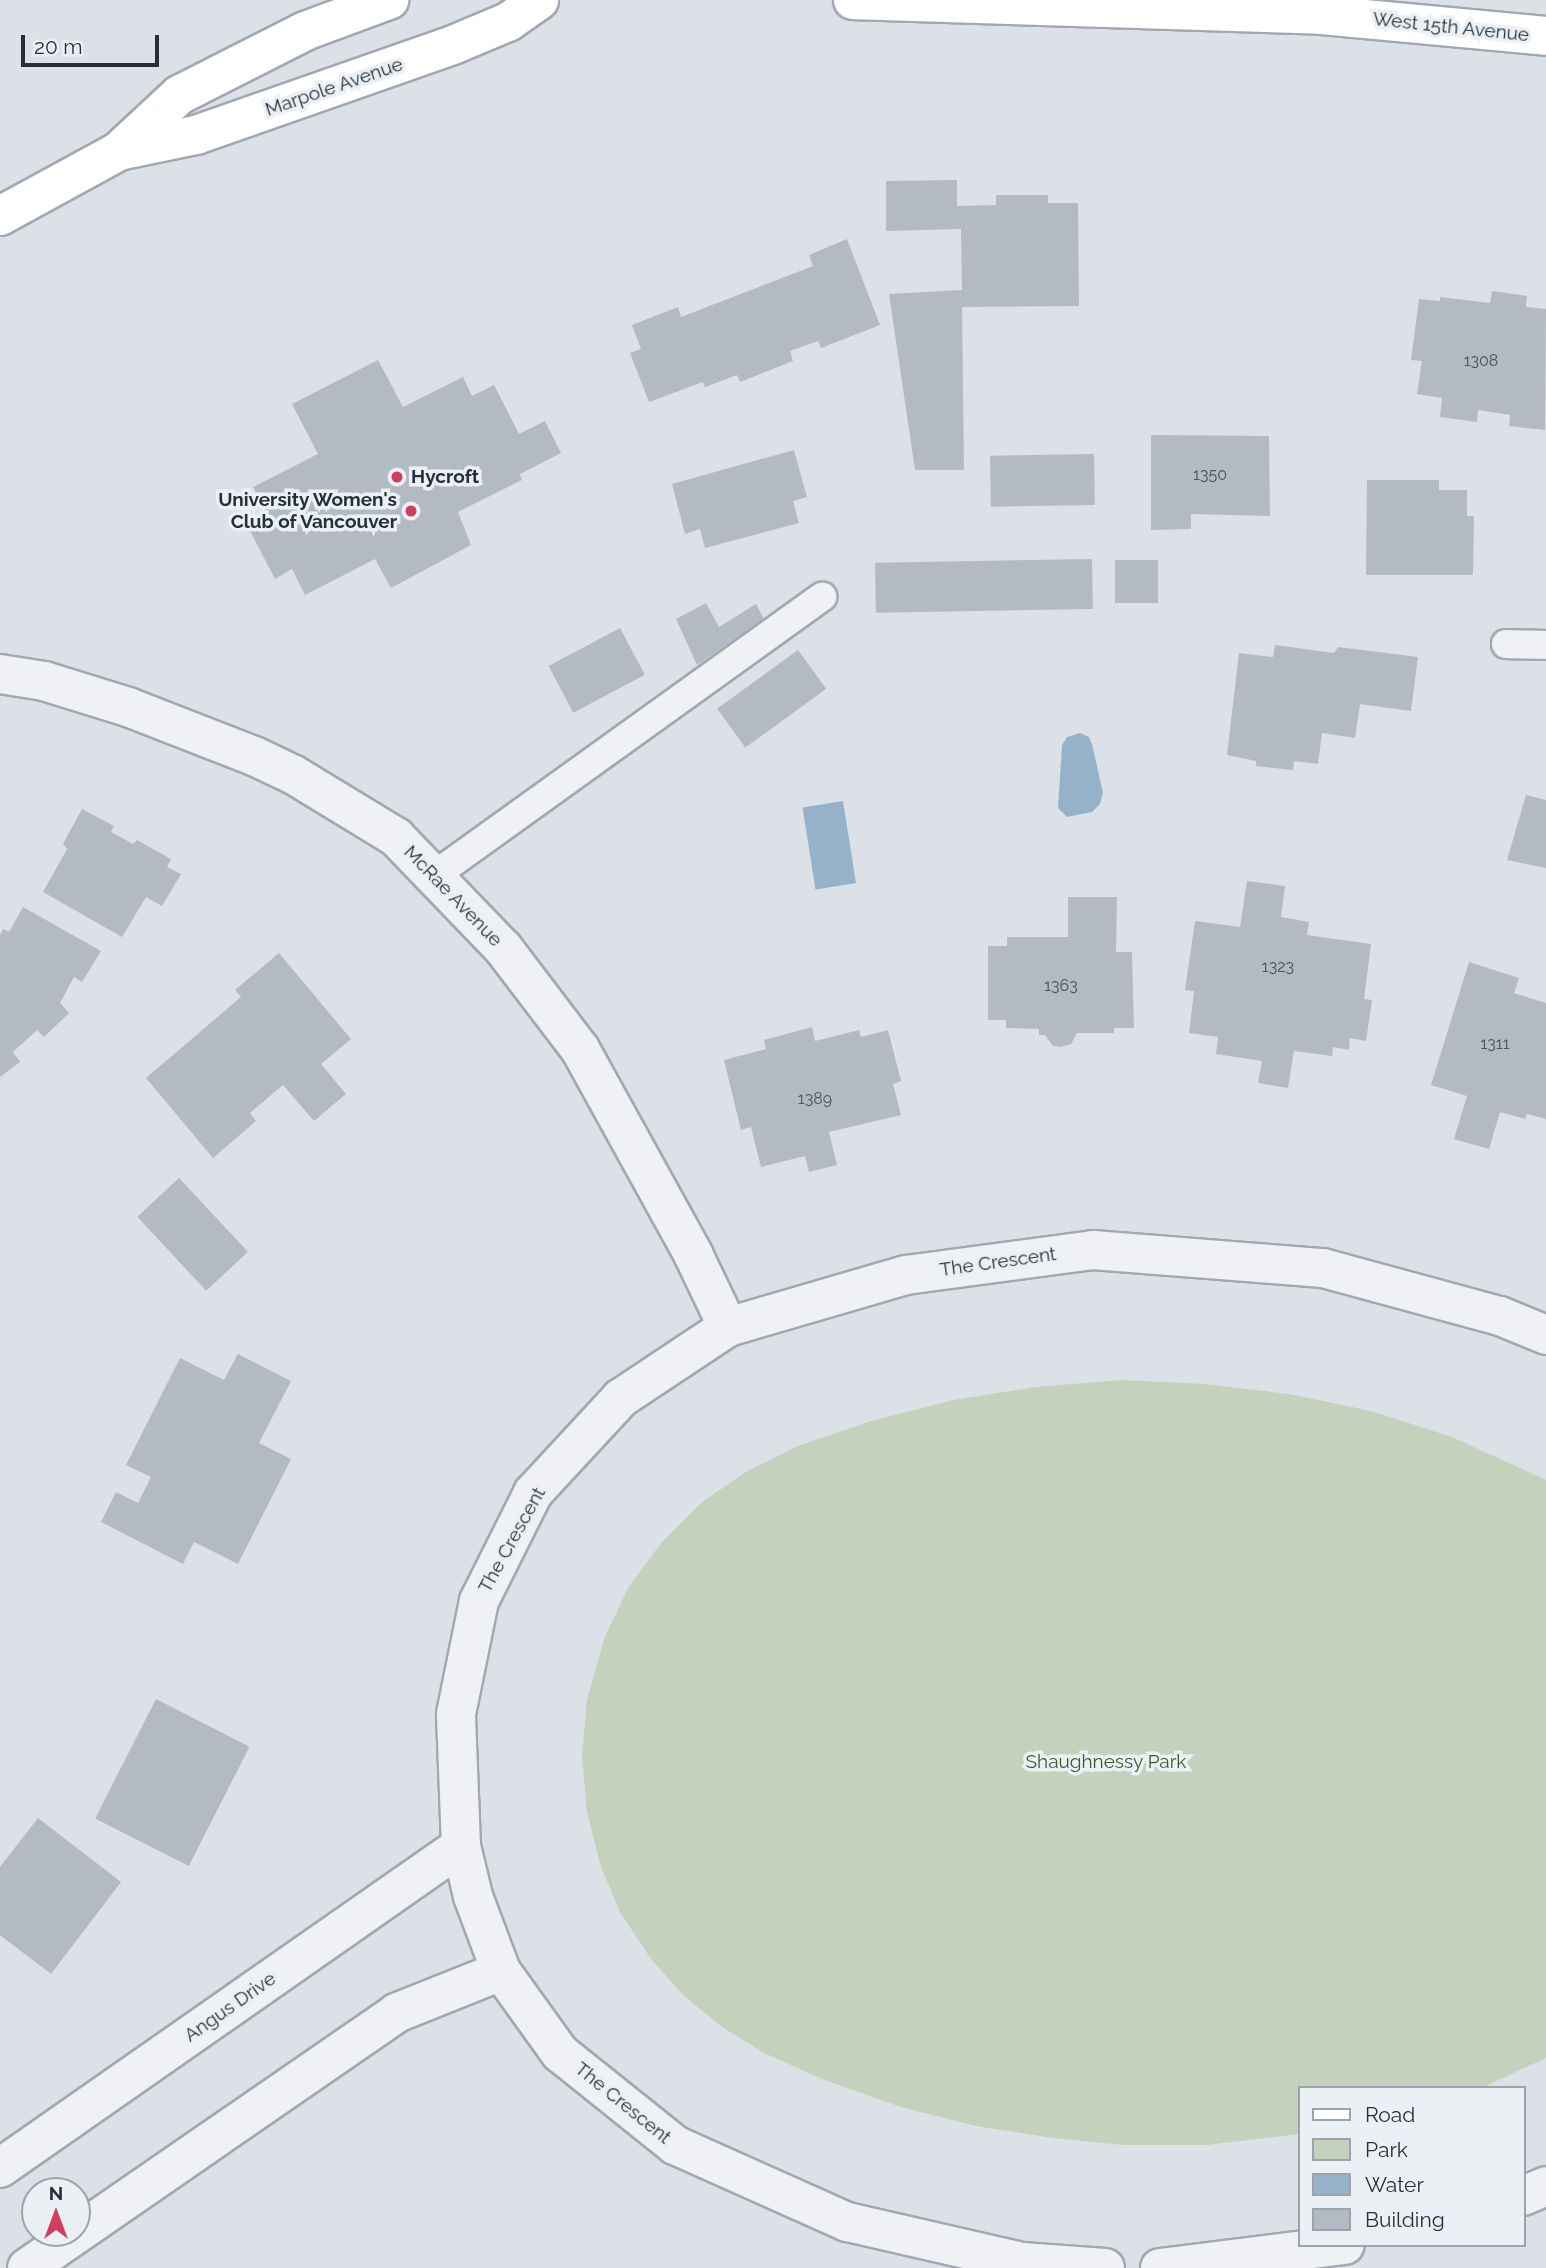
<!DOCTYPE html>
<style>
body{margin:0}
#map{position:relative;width:1546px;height:2268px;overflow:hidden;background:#dce1e7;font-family:Raleway,sans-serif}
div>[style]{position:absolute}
.green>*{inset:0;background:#c3d1bd}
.water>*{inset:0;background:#96b2c8;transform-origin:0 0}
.building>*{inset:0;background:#b3bac3;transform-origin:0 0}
.roads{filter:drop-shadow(2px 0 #a2a8b1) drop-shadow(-2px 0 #a2a8b1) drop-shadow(0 2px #a2a8b1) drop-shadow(0 -2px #a2a8b1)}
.lane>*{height:28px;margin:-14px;padding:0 14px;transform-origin:14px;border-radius:14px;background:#eff1f5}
.street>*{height:38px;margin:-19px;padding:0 19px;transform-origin:19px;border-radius:19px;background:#eff1f5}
.secondary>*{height:38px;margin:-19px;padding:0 19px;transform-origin:19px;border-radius:19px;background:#fff}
.dots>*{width:19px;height:19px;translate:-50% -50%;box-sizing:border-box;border:4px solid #ebf0f4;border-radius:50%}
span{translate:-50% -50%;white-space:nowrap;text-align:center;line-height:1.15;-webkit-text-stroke:7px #ebf0f4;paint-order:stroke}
.number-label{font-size:16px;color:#49525e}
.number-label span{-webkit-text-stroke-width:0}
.street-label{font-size:19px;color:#26303d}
.poi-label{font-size:19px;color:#26303d;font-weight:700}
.left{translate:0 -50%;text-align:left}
.right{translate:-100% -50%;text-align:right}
.park-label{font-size:19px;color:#3d5933}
.legend{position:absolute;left:1298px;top:2086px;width:228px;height:161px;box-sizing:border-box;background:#ebf0f4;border:2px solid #9ca3ab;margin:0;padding:9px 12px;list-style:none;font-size:21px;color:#26303d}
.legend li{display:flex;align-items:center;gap:14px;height:35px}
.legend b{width:35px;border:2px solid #9ca3ab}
.north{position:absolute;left:21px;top:2177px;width:70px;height:70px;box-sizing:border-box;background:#ebf0f4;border:2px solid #9ca3ab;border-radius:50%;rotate:0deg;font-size:19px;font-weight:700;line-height:28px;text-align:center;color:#26303d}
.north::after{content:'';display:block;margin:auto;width:24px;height:32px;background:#d03d5d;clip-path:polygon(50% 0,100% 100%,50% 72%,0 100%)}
.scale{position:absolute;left:21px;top:35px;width:138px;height:32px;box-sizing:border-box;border:4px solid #26303d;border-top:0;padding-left:9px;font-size:21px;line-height:24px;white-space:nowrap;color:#26303d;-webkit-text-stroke:5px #ebf0f4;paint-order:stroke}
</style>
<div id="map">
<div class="green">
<i style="clip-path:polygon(1121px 1380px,1205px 1384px,1289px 1394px,1371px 1411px,1452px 1437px,1546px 1480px,1546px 2058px,1481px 2088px,1299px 2088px,1299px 2134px,1207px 2145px,1123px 2145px,1053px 2138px,976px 2126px,901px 2107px,822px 2079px,764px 2053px,722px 2027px,684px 1996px,651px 1959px,620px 1912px,601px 1867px,587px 1812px,582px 1756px,587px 1700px,604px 1639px,628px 1588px,661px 1543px,701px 1503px,747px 1471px,798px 1446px,871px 1421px,953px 1400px,1036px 1387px)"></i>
</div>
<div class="water">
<i style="clip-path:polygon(1080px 733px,1089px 737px,1092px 744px,1103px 793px,1100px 804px,1092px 812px,1067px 817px,1058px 808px,1062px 745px,1067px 737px)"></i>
<i style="left:843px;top:801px;width:83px;height:41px;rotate:81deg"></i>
</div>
<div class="building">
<i style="clip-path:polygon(957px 180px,957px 206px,996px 205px,996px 195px,1048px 195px,1048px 203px,1078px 203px,1079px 306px,962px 307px,964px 470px,915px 470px,889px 294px,962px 290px,961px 229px,886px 231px,886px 181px)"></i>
<i style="clip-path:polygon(847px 239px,880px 325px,821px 348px,818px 341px,790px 351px,793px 361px,740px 382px,737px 375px,705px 387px,703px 382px,649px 402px,630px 353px,641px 349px,632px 325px,678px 307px,681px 317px,813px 266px,809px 255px)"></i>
<i style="clip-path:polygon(1492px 291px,1527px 296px,1526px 307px,1546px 309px,1545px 430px,1509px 426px,1510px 415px,1478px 410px,1477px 422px,1440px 417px,1442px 398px,1417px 394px,1422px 361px,1411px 360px,1419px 299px,1440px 301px,1440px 297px,1490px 303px)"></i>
<i style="clip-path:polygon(378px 360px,403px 407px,463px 377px,472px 396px,494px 385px,519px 434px,545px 421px,561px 453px,520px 474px,522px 480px,458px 512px,471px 545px,391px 588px,375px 559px,305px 595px,292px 569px,275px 579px,246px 523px,266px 512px,253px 487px,318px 454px,292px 404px)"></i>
<i style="clip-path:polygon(1151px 435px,1269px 436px,1270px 516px,1191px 514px,1191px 529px,1151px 530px)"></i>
<i style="clip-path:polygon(794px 450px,807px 497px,793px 501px,799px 523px,705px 548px,700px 529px,685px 534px,672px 484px)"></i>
<i style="left:1094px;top:454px;width:51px;height:104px;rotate:89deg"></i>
<i style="clip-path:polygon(1367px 480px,1439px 480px,1439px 490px,1467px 490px,1467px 516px,1474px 516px,1473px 575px,1366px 575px)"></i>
<i style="left:1092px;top:559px;width:50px;height:217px;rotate:89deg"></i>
<i style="left:1115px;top:560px;width:43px;height:43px"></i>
<i style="clip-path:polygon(706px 603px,719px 627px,756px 604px,764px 619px,697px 665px,676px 619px)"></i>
<i style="left:620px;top:628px;width:53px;height:81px;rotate:62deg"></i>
<i style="clip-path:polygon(1275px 645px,1334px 653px,1338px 647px,1418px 657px,1411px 711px,1360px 704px,1355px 738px,1322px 733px,1318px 764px,1294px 761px,1293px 770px,1256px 766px,1256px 761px,1227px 755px,1239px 653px,1273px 657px)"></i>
<i style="left:798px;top:650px;width:48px;height:100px;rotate:54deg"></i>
<i style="clip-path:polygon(1526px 795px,1546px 800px,1546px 868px,1507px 860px)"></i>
<i style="clip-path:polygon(82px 809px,114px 826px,111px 832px,133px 844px,137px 840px,171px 859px,167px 867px,181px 874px,162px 906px,146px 897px,122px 937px,43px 892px,67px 849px,63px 844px)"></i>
<i style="clip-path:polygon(1247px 881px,1285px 886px,1281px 917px,1309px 922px,1307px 935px,1371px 944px,1364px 999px,1372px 1000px,1366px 1041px,1350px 1038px,1349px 1050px,1333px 1047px,1332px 1056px,1294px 1051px,1288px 1088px,1258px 1083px,1262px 1061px,1216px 1054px,1218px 1037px,1189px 1033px,1194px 991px,1185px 990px,1195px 921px,1240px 927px)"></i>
<i style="clip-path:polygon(1068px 897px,1117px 897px,1116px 952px,1132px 952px,1134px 1028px,1114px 1028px,1114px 1033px,1077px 1033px,1071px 1044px,1060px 1047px,1053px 1046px,1045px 1035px,1039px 1035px,1039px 1029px,1006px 1028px,1006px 1020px,988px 1020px,988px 946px,1007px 946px,1007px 937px,1068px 937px)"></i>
<i style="clip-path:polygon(23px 907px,101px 951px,82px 982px,74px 977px,60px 1003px,69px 1013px,44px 1037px,37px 1030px,13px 1052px,20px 1062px,0 1077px,0 935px,3px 929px,9px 932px)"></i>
<i style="clip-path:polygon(279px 953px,351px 1039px,321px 1064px,346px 1094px,314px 1121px,283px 1085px,250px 1113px,256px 1121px,213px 1158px,146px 1078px,241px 997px,235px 990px)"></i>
<i style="clip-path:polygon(1469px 962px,1519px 978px,1514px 993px,1546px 1003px,1546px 1119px,1527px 1114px,1525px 1119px,1500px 1112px,1489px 1149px,1454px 1139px,1467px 1096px,1431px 1085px)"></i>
<i style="clip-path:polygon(812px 1027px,815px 1041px,859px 1030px,861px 1037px,888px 1030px,901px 1081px,893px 1084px,901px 1115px,829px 1132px,837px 1165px,809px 1172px,805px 1156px,761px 1167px,751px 1127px,741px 1130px,724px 1060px,766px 1049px,764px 1040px)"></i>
<i style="left:179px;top:1178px;width:101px;height:57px;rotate:47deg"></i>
<i style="clip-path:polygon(238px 1354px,291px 1381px,259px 1443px,291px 1459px,238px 1564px,194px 1542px,183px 1564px,101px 1522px,116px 1492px,138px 1503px,151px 1477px,126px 1465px,180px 1358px,224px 1380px)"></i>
<i style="left:156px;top:1699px;width:105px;height:134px;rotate:27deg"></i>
<i style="clip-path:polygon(38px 1818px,121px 1882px,51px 1974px,0 1935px,0 1867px)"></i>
</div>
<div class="roads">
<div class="lane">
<i style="left:1506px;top:644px;width:40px;rotate:1.4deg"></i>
<i style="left:435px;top:875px;width:477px;rotate:-35.7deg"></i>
</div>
<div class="street">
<i style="left:0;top:674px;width:45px;rotate:9deg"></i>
<i style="left:44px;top:681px;width:88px;rotate:17.2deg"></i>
<i style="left:128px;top:707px;width:135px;rotate:21.3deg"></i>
<i style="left:254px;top:756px;width:44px;rotate:25.4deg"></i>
<i style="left:294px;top:775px;width:119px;rotate:31.3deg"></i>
<i style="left:396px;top:837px;width:154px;rotate:46.1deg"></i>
<i style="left:503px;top:948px;width:127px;rotate:52.7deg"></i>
<i style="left:580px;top:1049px;width:234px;rotate:61.1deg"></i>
<i style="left:693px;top:1254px;width:81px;rotate:64.4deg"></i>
<i style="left:0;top:2168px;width:562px;rotate:-34.93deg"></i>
<i style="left:1523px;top:2196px;width:25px;rotate:-23deg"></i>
<i style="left:27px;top:2268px;width:449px;rotate:-34.6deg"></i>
<i style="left:396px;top:2013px;width:113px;rotate:-21.8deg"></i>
<i style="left:1105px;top:2268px;width:83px;rotate:-175.9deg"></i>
<i style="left:1022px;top:2262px;width:180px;rotate:-167.1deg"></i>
<i style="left:847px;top:2222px;width:188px;rotate:-155.9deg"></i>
<i style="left:675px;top:2145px;width:147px;rotate:-141.3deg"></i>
<i style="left:560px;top:2053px;width:101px;rotate:-125.7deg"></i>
<i style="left:501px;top:1971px;width:80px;rotate:-110.5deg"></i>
<i style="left:473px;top:1896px;width:51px;rotate:-103.5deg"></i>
<i style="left:461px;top:1846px;width:132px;rotate:-92.2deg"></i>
<i style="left:456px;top:1714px;width:115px;rotate:-78.5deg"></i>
<i style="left:479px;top:1601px;width:121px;rotate:-63.4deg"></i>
<i style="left:533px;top:1493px;width:129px;rotate:-47.2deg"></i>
<i style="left:621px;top:1398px;width:128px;rotate:-33.6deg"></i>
<i style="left:728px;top:1327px;width:185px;rotate:-16.3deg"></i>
<i style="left:906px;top:1275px;width:189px;rotate:-7.6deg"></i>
<i style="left:1093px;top:1250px;width:231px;rotate:4.5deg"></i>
<i style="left:1323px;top:1268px;width:183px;rotate:15.2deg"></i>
<i style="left:1500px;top:1316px;width:50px;rotate:22.4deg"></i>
<i style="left:1160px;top:2268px;width:186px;rotate:-7.1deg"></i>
</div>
<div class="secondary">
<i style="left:853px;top:0;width:458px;rotate:1.8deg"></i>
<i style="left:1311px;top:14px;width:236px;rotate:5.3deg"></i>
<i style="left:119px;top:151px;width:79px;rotate:-11.7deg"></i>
<i style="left:196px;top:135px;width:272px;rotate:-19.3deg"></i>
<i style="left:453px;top:45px;width:60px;rotate:-22.7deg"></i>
<i style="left:508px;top:22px;width:38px;rotate:-35deg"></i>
<i style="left:0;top:216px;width:136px;rotate:-28.6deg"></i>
<i style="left:119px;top:151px;width:82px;rotate:-43deg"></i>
<i style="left:179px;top:95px;width:141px;rotate:-26.9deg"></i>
<i style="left:305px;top:31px;width:90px;rotate:-20.3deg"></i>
</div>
</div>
<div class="dots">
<i style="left:397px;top:477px;background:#d03d5d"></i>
<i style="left:411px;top:511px;background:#d03d5d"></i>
</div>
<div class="number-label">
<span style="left:1481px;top:361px">1308</span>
<span style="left:1210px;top:475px">1350</span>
<span style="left:1278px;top:967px">1323</span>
<span style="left:1061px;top:986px">1363</span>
<span style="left:1495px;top:1044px">1311</span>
<span style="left:815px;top:1099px">1389</span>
</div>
<div class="street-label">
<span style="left:1451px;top:27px;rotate:6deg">West 15th Avenue</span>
<span style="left:334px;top:87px;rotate:-19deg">Marpole Avenue</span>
<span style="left:453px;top:896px;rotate:46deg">McRae Avenue</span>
<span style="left:998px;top:1262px;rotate:-8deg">The Crescent</span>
<span style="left:512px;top:1540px;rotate:-61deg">The Crescent</span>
<span style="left:230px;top:2007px;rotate:-35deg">Angus Drive</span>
<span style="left:623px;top:2103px;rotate:39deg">The Crescent</span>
</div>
<div class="poi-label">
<span class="left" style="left:411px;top:477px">Hycroft</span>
<span class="right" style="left:397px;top:511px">University Women's<br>Club of Vancouver</span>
</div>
<div class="park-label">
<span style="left:1106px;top:1762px">Shaughnessy Park</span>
</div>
<ul class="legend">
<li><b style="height:9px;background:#fff"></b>Road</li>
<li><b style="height:19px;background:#c3d1bd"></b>Park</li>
<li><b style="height:19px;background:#96b2c8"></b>Water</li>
<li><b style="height:19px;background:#b3bac3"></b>Building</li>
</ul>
<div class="north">N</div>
<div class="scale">20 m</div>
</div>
